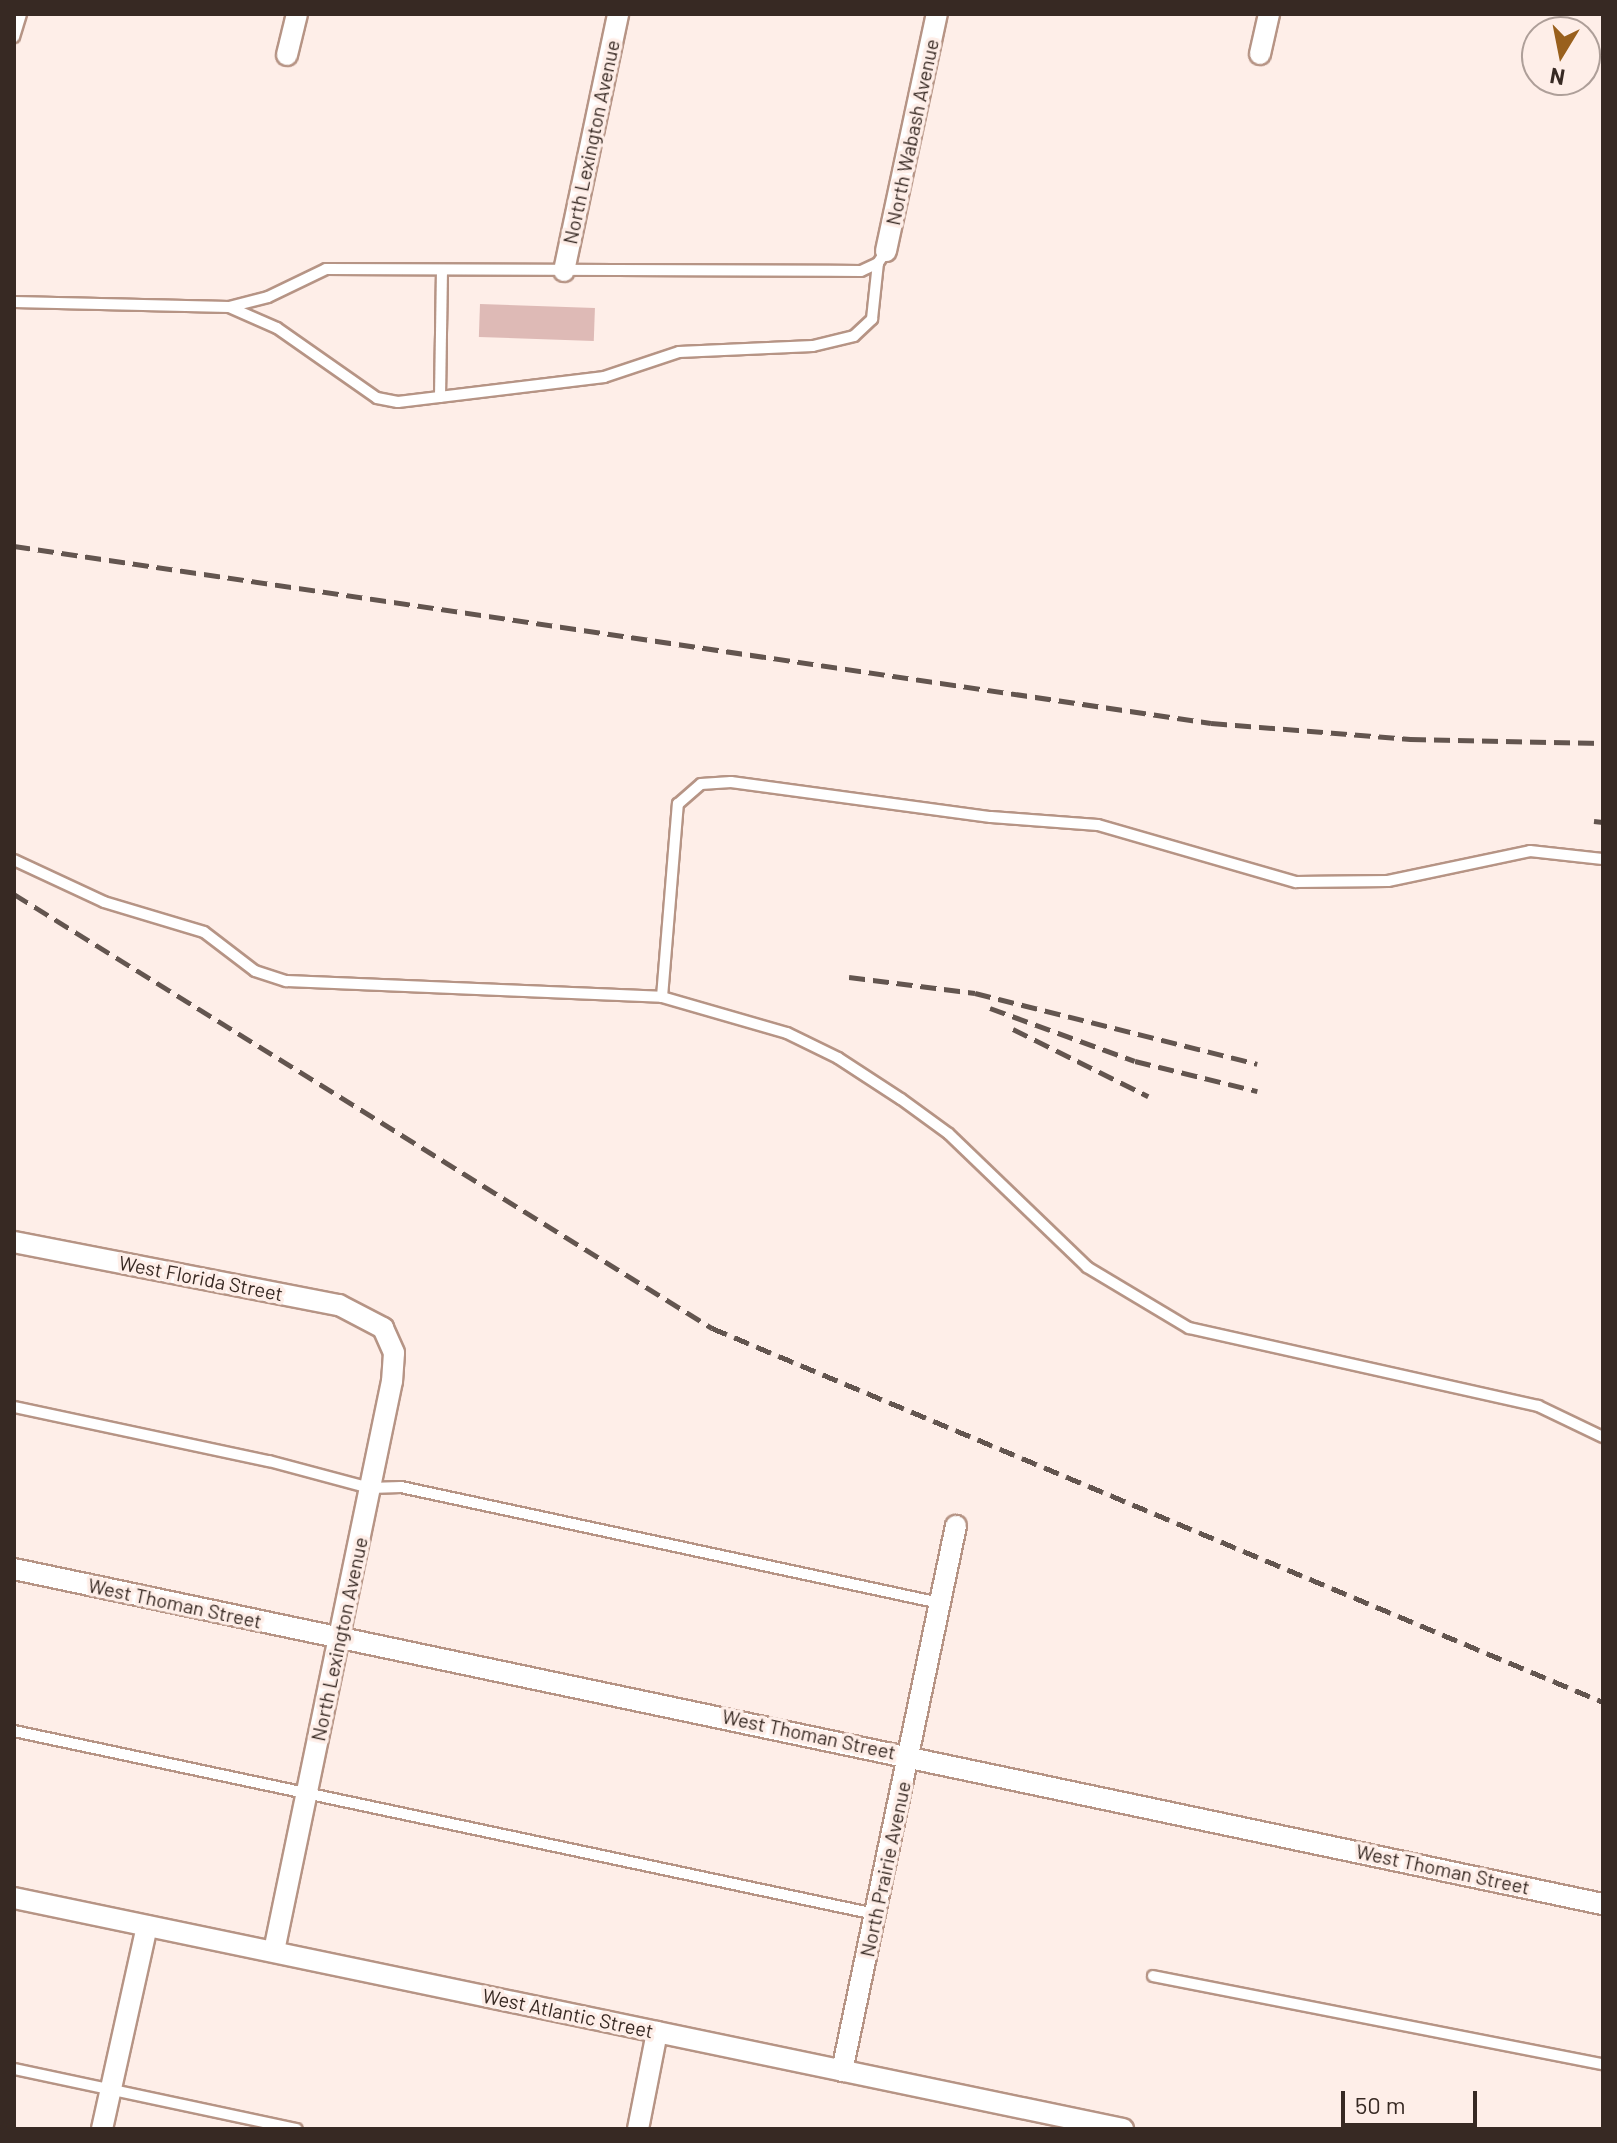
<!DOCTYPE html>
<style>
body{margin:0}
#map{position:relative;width:1617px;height:2143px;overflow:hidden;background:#feeee8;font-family:Barlow,sans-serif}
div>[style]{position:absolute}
.building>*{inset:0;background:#debab6;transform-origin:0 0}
.roads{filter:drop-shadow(2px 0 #b69485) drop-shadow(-2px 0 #b69485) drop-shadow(0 2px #b69485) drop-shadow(0 -2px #b69485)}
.service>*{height:10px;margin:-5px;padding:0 5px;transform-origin:5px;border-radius:5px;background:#fff}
.minor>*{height:20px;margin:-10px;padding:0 10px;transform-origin:10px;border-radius:10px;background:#fff}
.rail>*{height:5px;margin-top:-2.5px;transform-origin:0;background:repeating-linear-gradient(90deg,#63554f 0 16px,transparent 0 24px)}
span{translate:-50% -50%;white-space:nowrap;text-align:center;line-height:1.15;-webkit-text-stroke:7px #feeee8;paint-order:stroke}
.street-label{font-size:20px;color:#372923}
.frame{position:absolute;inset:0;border:16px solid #372923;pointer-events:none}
.north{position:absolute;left:1521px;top:16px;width:80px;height:80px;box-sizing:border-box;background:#feeee8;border:2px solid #ae9f99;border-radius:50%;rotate:190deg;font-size:22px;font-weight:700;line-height:32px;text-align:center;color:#372923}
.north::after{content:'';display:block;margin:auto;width:28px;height:36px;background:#99601d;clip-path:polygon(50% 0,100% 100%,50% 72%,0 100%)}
.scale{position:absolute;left:1341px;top:2091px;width:136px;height:36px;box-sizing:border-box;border:4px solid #372923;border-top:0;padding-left:10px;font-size:24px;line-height:28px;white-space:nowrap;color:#372923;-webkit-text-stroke:6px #feeee8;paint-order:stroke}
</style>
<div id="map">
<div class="building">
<i style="left:480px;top:304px;width:115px;height:33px;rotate:2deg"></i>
</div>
<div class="roads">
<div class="service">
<i style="left:14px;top:37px;width:24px;rotate:-73deg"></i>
<i style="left:14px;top:302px;width:215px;rotate:1.3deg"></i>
<i style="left:229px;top:307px;width:40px;rotate:-14.4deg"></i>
<i style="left:268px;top:297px;width:64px;rotate:-25.8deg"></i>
<i style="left:326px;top:269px;width:535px;rotate:0.21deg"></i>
<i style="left:861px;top:271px;width:19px;rotate:-25deg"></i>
<i style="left:878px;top:263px;width:14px;rotate:-56deg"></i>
<i style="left:229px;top:307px;width:52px;rotate:23.6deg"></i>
<i style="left:277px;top:328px;width:122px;rotate:35deg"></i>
<i style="left:377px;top:398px;width:21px;rotate:11deg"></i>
<i style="left:398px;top:402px;width:208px;rotate:-6.9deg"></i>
<i style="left:604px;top:377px;width:79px;rotate:-18.4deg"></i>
<i style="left:679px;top:352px;width:134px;rotate:-2.6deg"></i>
<i style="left:813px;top:346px;width:42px;rotate:-13.7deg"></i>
<i style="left:854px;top:336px;width:25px;rotate:-43deg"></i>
<i style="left:872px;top:319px;width:56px;rotate:-83.9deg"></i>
<i style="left:440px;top:397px;width:127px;rotate:-89.1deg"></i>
<i style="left:14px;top:860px;width:99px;rotate:25deg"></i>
<i style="left:104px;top:902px;width:104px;rotate:16.7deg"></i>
<i style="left:204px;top:932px;width:64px;rotate:37.4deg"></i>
<i style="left:255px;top:971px;width:33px;rotate:18deg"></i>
<i style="left:286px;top:981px;width:376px;rotate:2.4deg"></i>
<i style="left:662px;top:997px;width:130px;rotate:16.1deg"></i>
<i style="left:787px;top:1033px;width:57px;rotate:26.1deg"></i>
<i style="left:838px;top:1058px;width:75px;rotate:33.1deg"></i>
<i style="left:901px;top:1099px;width:59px;rotate:36.1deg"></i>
<i style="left:949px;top:1134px;width:192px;rotate:43.9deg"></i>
<i style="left:1087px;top:1267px;width:119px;rotate:30.9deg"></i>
<i style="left:1189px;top:1328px;width:358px;rotate:12.6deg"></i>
<i style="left:1538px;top:1406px;width:72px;rotate:25.5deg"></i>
<i style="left:662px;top:997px;width:194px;rotate:-85.3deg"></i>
<i style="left:678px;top:804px;width:30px;rotate:-41deg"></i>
<i style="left:701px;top:784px;width:30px;rotate:-4deg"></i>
<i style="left:731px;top:782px;width:262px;rotate:7.7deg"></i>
<i style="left:991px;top:817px;width:107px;rotate:4.3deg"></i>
<i style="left:1098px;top:825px;width:206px;rotate:16.1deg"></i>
<i style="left:1296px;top:882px;width:92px;rotate:-0.6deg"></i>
<i style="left:1388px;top:881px;width:145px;rotate:-11.9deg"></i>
<i style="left:1530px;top:851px;width:73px;rotate:6.3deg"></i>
<i style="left:14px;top:1407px;width:261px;rotate:12deg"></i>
<i style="left:269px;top:1461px;width:105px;rotate:15deg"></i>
<i style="left:370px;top:1488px;width:31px;rotate:-2deg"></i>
<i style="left:401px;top:1487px;width:551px;rotate:12.15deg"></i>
<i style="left:14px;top:1731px;width:880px;rotate:12deg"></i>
<i style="left:1153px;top:1976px;width:459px;rotate:11.1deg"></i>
<i style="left:14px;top:2069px;width:289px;rotate:12deg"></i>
</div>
<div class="minor">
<i style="left:1260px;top:54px;width:41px;rotate:-77.3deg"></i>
<i style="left:287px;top:55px;width:42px;rotate:-76.3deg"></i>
<i style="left:886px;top:251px;width:242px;rotate:-77.9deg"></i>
<i style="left:564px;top:271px;width:263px;rotate:-78.1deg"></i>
<i style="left:14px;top:1242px;width:331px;rotate:11deg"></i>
<i style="left:339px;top:1305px;width:50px;rotate:27.6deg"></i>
<i style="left:383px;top:1328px;width:27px;rotate:66deg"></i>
<i style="left:394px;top:1353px;width:28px;rotate:94deg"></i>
<i style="left:392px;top:1381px;width:582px;rotate:101.7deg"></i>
<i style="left:14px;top:1569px;width:1624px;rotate:11.91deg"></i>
<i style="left:14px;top:1898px;width:1133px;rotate:11.77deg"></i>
<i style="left:842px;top:2071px;width:557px;rotate:-78.19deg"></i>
<i style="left:102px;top:2129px;width:208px;rotate:-77.5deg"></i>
<i style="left:638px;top:2129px;width:99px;rotate:-78.9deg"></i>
</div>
</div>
<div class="rail">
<i style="left:14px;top:546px;width:1210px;rotate:8.41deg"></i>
<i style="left:1211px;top:723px;width:200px;rotate:4.6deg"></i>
<i style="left:1410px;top:739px;width:193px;rotate:1.2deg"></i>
<i style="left:1594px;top:821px;width:9px;rotate:6deg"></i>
<i style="left:14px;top:894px;width:822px;rotate:31.87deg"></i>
<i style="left:712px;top:1328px;width:966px;rotate:22.77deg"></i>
<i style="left:849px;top:977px;width:127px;rotate:7.2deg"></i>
<i style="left:975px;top:993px;width:291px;rotate:14.1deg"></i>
<i style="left:990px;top:1008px;width:154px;rotate:20.1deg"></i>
<i style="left:1135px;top:1061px;width:126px;rotate:13.8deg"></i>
<i style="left:1013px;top:1029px;width:151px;rotate:26.4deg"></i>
</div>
<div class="street-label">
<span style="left:912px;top:132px;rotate:-78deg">North Wabash Avenue</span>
<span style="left:591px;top:142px;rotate:-78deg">North Lexington Avenue</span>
<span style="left:201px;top:1278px;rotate:11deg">West Florida Street</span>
<span style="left:175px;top:1603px;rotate:12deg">West Thoman Street</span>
<span style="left:339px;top:1639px;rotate:-78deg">North Lexington Avenue</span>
<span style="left:809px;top:1734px;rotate:12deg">West Thoman Street</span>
<span style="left:885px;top:1869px;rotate:-78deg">North Prairie Avenue</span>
<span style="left:1443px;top:1869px;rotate:12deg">West Thoman Street</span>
<span style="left:568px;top:2013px;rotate:12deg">West Atlantic Street</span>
</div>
<div class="frame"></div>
<div class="north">N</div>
<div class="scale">50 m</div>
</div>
